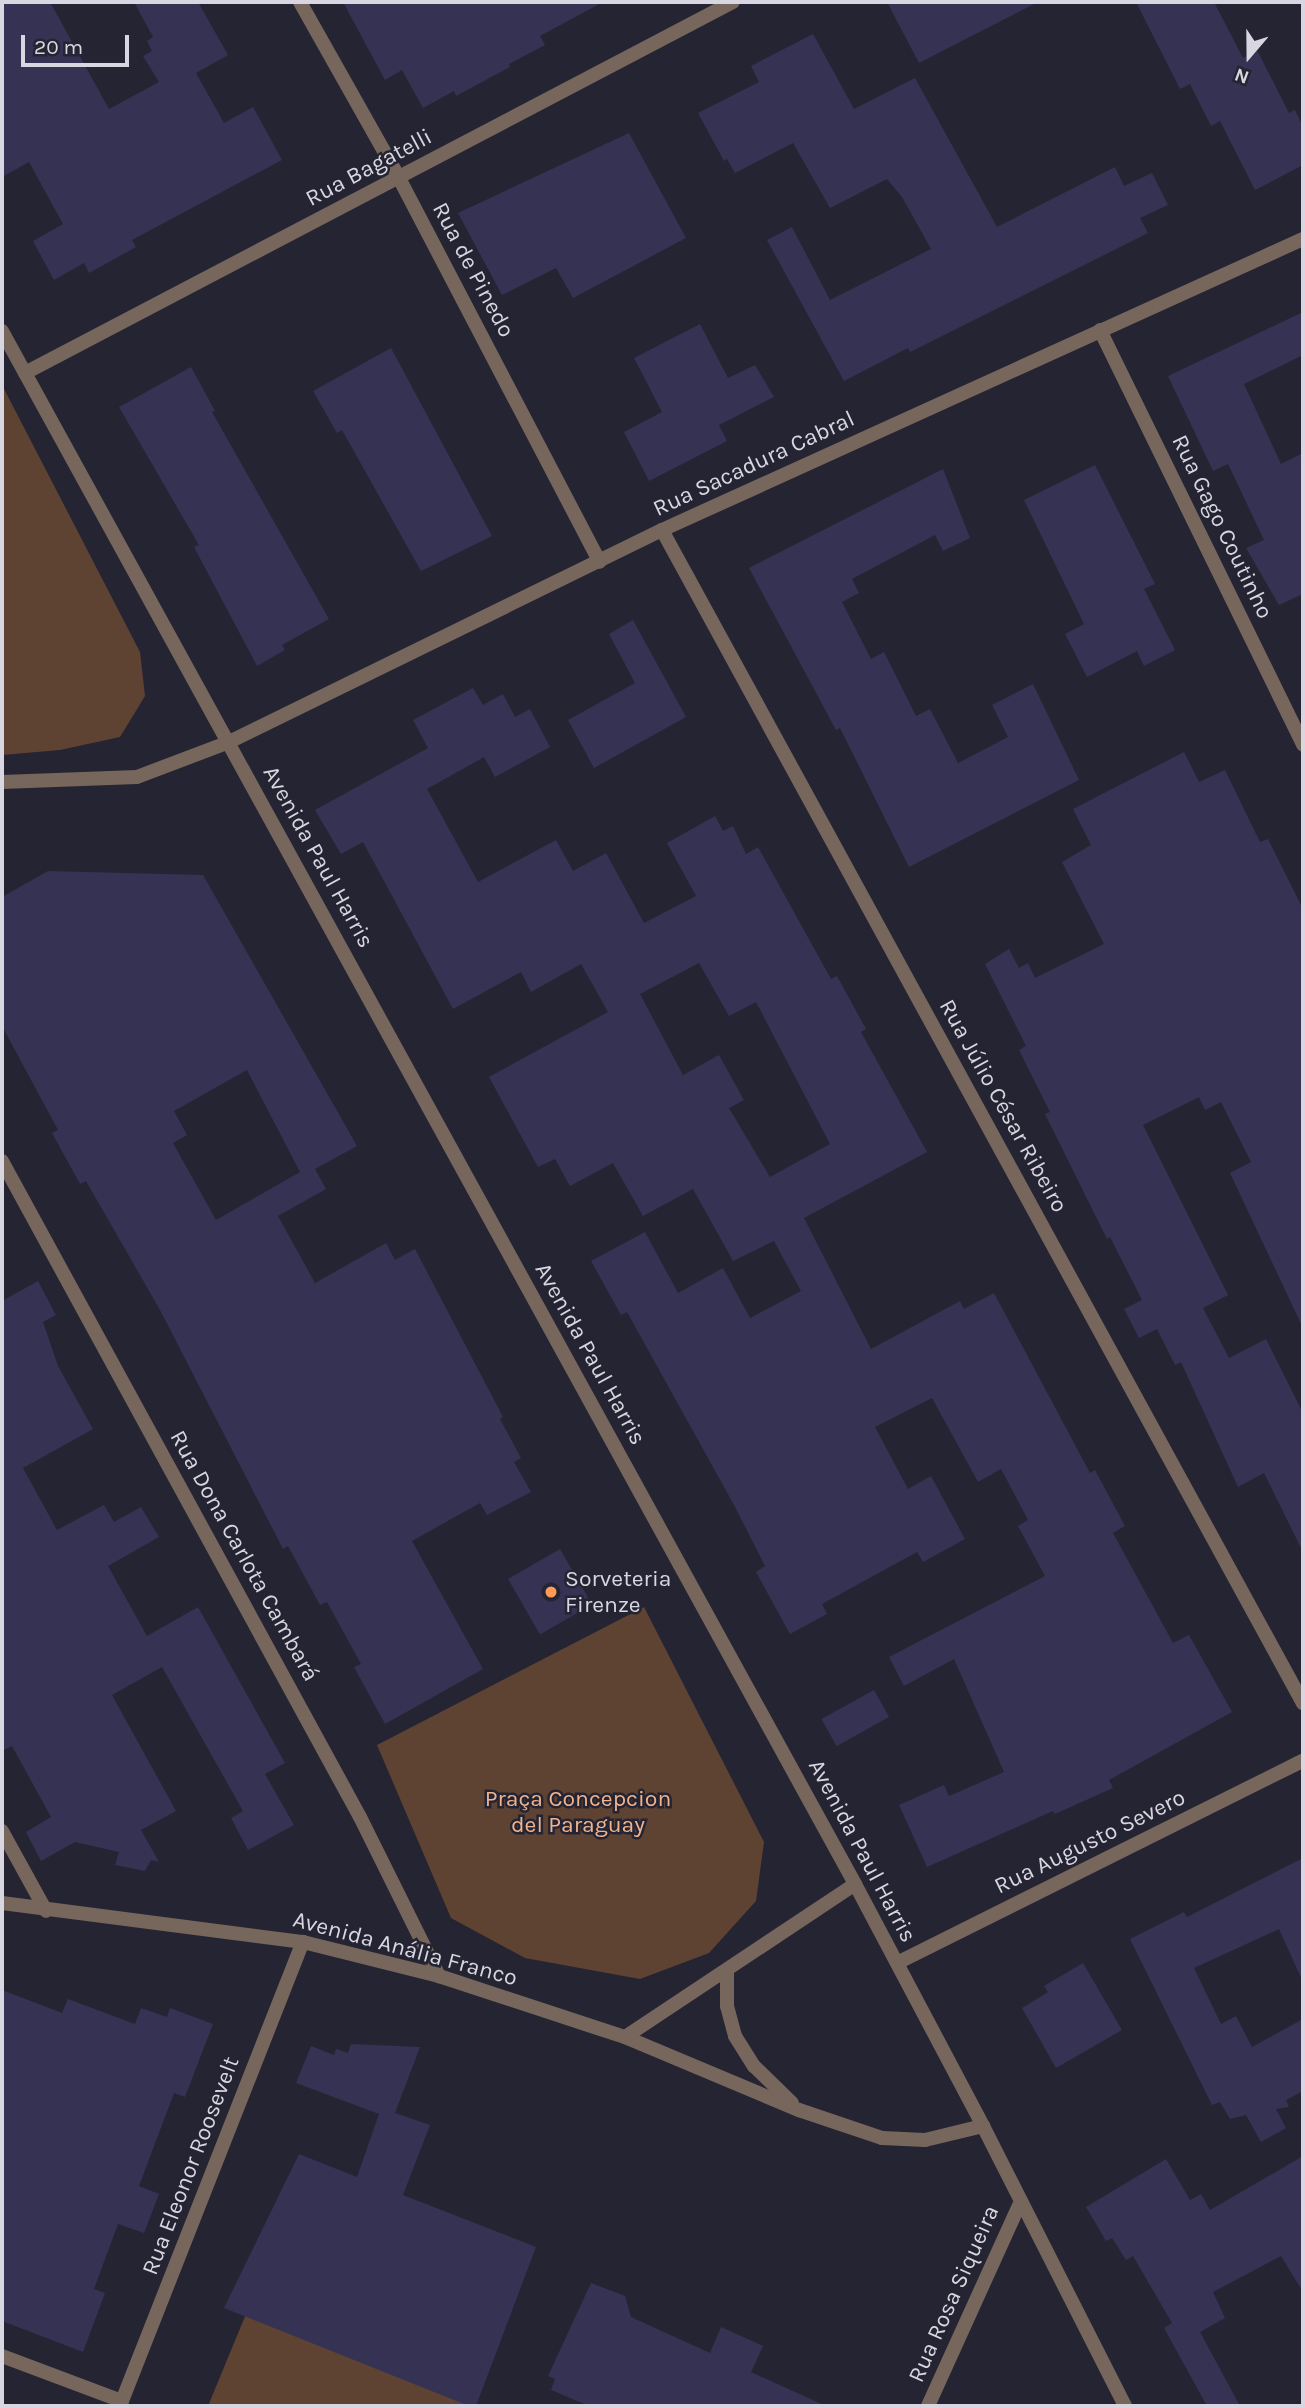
<!DOCTYPE html>
<meta charset="utf-8">
<style>
body{margin:0}
#map{position:relative;width:1305px;height:2408px;overflow:hidden;background:#252433;font-family:Karla,sans-serif}
div>[style]{position:absolute}
.green>*{inset:0;background:#5e4333}
.building>*{inset:0;background:#363253;transform-origin:0 0}
.minor>*{height:14px;margin:-7px;padding:0 7px;transform-origin:7px;border-radius:7px;background:#76665c}
.tertiary>*{height:14px;margin:-7px;padding:0 7px;transform-origin:7px;border-radius:7px;background:#76665c}
.dots>*{width:19px;height:19px;translate:-50% -50%;box-sizing:border-box;border:4px solid #252433;border-radius:50%}
span{translate:-50% -50%;white-space:nowrap;text-align:center;line-height:1.15;-webkit-text-stroke:5px #252433;paint-order:stroke}
.street-label{font-size:23px;color:#d8d7e1}
.poi-label{font-size:23px;color:#d8d7e1}
.left{translate:0 -50%;text-align:left}
.park-label{font-size:23px;color:#f0b38d}
.frame{position:absolute;inset:0;border:4px solid #d8d7e1;pointer-events:none}
.north{position:absolute;left:1214px;top:21px;width:70px;height:70px;-webkit-text-stroke:5px #252433;paint-order:stroke;rotate:200deg;font-size:19px;font-weight:700;line-height:28px;text-align:center;color:#d8d7e1}
.north::after{content:'';display:block;margin:auto;width:24px;height:32px;background:#d8d7e1;clip-path:polygon(50% 0,100% 100%,50% 72%,0 100%)}
.scale{position:absolute;left:21px;top:35px;width:108px;height:32px;box-sizing:border-box;border:4px solid #d8d7e1;border-top:0;padding-left:9px;font-size:21px;line-height:24px;white-space:nowrap;color:#d8d7e1;-webkit-text-stroke:5px #252433;paint-order:stroke}
</style>
<div id="map">
<div class="green">
<i style="clip-path:polygon(2px 385px,140px 652px,145px 696px,120px 737px,60px 750px,2px 755px)"></i>
<i style="clip-path:polygon(644px 1607px,764px 1842px,756px 1901px,709px 1953px,640px 1979px,525px 1958px,451px 1918px,377px 1745px)"></i>
<i style="clip-path:polygon(246px 2314px,471px 2406px,208px 2406px)"></i>
</div>
<div class="building">
<i style="clip-path:polygon(2px 2px,50px 2px,109px 109px,159px 82px,143px 56px,152px 51px,147px 41px,153px 37px,134px 2px,198px 2px,228px 55px,196px 73px,224px 123px,253px 107px,282px 160px,132px 240px,136px 247px,89px 273px,84px 263px,54px 280px,33px 241px,63px 224px,29px 162px,2px 177px)"></i>
<i style="clip-path:polygon(343px 2px,603px 2px,540px 36px,545px 45px,509px 64px,510px 67px,456px 96px,454px 91px,423px 108px,402px 70px,385px 80px)"></i>
<i style="clip-path:polygon(887px 2px,1038px 2px,919px 63px)"></i>
<i style="clip-path:polygon(1136px 2px,1214px 2px,1243px 58px,1257px 50px,1289px 113px,1295px 110px,1303px 127px,1303px 165px,1255px 190px,1220px 121px,1211px 126px,1190px 84px,1180px 89px)"></i>
<i style="clip-path:polygon(813px 34px,854px 109px,915px 78px,997px 227px,1115px 167px,1124px 186px,1152px 173px,1168px 205px,1140px 218px,1148px 233px,910px 352px,908px 348px,844px 381px,767px 240px,792px 227px,830px 300px,931px 249px,902px 197px,887px 179px,830px 208px,793px 143px,735px 173px,727px 159px,724px 161px,698px 113px,759px 82px,751px 66px)"></i>
<i style="clip-path:polygon(629px 133px,686px 238px,573px 298px,556px 268px,502px 295px,458px 213px)"></i>
<i style="clip-path:polygon(1303px 312px,1303px 355px,1244px 384px,1281px 464px,1303px 453px,1303px 594px,1279px 605px,1246px 548px,1264px 540px,1228px 464px,1213px 471px,1168px 376px)"></i>
<i style="clip-path:polygon(700px 324px,728px 378px,755px 365px,774px 397px,719px 425px,727px 441px,649px 481px,624px 432px,662px 412px,634px 358px)"></i>
<i style="clip-path:polygon(391px 348px,492px 536px,421px 571px,342px 430px,337px 433px,313px 391px)"></i>
<i style="clip-path:polygon(191px 367px,215px 411px,212px 412px,329px 619px,282px 645px,285px 650px,257px 666px,194px 547px,199px 545px,119px 407px)"></i>
<i style="clip-path:polygon(1095px 465px,1155px 584px,1144px 589px,1175px 650px,1144px 666px,1137px 651px,1087px 677px,1065px 634px,1084px 624px,1024px 500px)"></i>
<i style="clip-path:polygon(943px 469px,970px 538px,943px 551px,935px 535px,852px 579px,859px 593px,842px 602px,871px 659px,884px 652px,916px 716px,930px 709px,958px 763px,1008px 737px,992px 705px,1033px 684px,1079px 780px,909px 867px,840px 728px,836px 730px,749px 568px)"></i>
<i style="clip-path:polygon(633px 620px,686px 717px,594px 768px,568px 720px,635px 683px,609px 634px)"></i>
<i style="clip-path:polygon(evenodd,473px 688px,483px 705px,503px 694px,515px 717px,530px 709px,550px 747px,495px 777px,484px 757px,427px 789px,478px 882px,556px 840px,573px 871px,606px 853px,644px 923px,696px 896px,667px 843px,715px 816px,723px 831px,733px 826px,746px 854px,758px 847px,831px 979px,837px 976px,866px 1029px,861px 1032px,927px 1152px,804px 1218px,871px 1349px,960px 1301px,964px 1309px,994px 1293px,1090px 1473px,1095px 1470px,1125px 1526px,1113px 1533px,1173px 1643px,1189px 1635px,1232px 1712px,1109px 1780px,1113px 1788px,1055px 1814px,1053px 1811px,927px 1867px,899px 1805px,944px 1785px,949px 1796px,1004px 1772px,954px 1659px,904px 1686px,889px 1657px,1045px 1576px,1018px 1526px,1028px 1520px,1001px 1469px,978px 1482px,932px 1398px,875px 1427px,908px 1489px,931px 1476px,965px 1539px,923px 1562px,917px 1552px,822px 1604px,827px 1614px,790px 1634px,756px 1572px,765px 1566px,734px 1505px,627px 1312px,621px 1315px,591px 1261px,645px 1232px,678px 1293px,723px 1268px,750px 1318px,801px 1291px,774px 1241px,733px 1261px,693px 1189px,643px 1216px,613px 1163px,570px 1186px,555px 1159px,538px 1167px,489px 1077px,608px 1012px,581px 964px,531px 992px,521px 972px,453px 1009px,363px 842px,341px 854px,315px 810px,428px 748px,413px 720px,473px 688px,699px 963px,729px 1016px,756px 1002px,830px 1144px,770px 1177px,729px 1108px,744px 1100px,719px 1055px,683px 1075px,640px 994px,699px 963px)"></i>
<i style="clip-path:polygon(1184px 752px,1199px 782px,1225px 770px,1260px 842px,1268px 839px,1303px 909px,1303px 1328px,1230px 1173px,1251px 1162px,1221px 1102px,1205px 1110px,1199px 1097px,1143px 1125px,1228px 1295px,1203px 1308px,1229px 1358px,1266px 1339px,1303px 1413px,1303px 1552px,1264px 1473px,1238px 1487px,1181px 1362px,1175px 1365px,1157px 1329px,1139px 1338px,1124px 1309px,1142px 1300px,1110px 1237px,1107px 1239px,1045px 1114px,1050px 1112px,1019px 1050px,1026px 1046px,985px 964px,1009px 949px,1019px 968px,1028px 963px,1035px 978px,1104px 944px,1062px 862px,1091px 845px,1073px 809px)"></i>
<i style="clip-path:polygon(evenodd,48px 871px,203px 875px,357px 1146px,315px 1169px,326px 1189px,278px 1216px,315px 1283px,386px 1243px,395px 1260px,415px 1249px,503px 1417px,500px 1419px,521px 1458px,514px 1462px,531px 1492px,487px 1515px,480px 1503px,412px 1541px,483px 1669px,385px 1724px,354px 1667px,361px 1664px,327px 1602px,320px 1605px,288px 1546px,283px 1549px,160px 1310px,86px 1181px,80px 1184px,52px 1133px,58px 1130px,2px 1026px,2px 897px,48px 871px,247px 1070px,300px 1172px,216px 1220px,173px 1143px,187px 1135px,174px 1111px,247px 1070px)"></i>
<i style="clip-path:polygon(38px 1281px,56px 1315px,43px 1322px,58px 1366px,93px 1429px,23px 1468px,57px 1530px,104px 1505px,114px 1522px,141px 1507px,159px 1537px,108px 1566px,147px 1636px,198px 1607px,285px 1763px,265px 1774px,294px 1825px,248px 1850px,231px 1818px,243px 1811px,162px 1667px,112px 1695px,176px 1811px,141px 1830px,159px 1862px,151px 1860px,145px 1871px,115px 1865px,119px 1852px,75px 1842px,41px 1861px,26px 1832px,51px 1817px,12px 1746px,2px 1751px,2px 1301px)"></i>
<i style="left:560px;top:1549px;width:64px;height:60px;rotate:60deg"></i>
<i style="left:874px;top:1690px;width:31px;height:60px;rotate:61deg"></i>
<i style="clip-path:polygon(1303px 1858px,1303px 1982px,1279px 1929px,1194px 1968px,1221px 2024px,1236px 2016px,1252px 2047px,1303px 2019px,1303px 2091px,1286px 2100px,1289px 2107px,1276px 2109px,1286px 2128px,1261px 2142px,1246px 2115px,1230px 2119px,1220px 2102px,1212px 2105px,1130px 1939px,1184px 1912px,1187px 1917px)"></i>
<i style="clip-path:polygon(1083px 1963px,1122px 2030px,1056px 2068px,1022px 2008px,1048px 1992px,1044px 1986px)"></i>
<i style="clip-path:polygon(2px 1990px,62px 2013px,68px 1999px,135px 2024px,141px 2008px,167px 2017px,170px 2008px,213px 2024px,185px 2097px,174px 2093px,139px 2186px,159px 2194px,144px 2233px,118px 2224px,94px 2289px,105px 2293px,83px 2352px,2px 2321px)"></i>
<i style="clip-path:polygon(351px 2044px,420px 2047px,395px 2113px,430px 2125px,403px 2195px,536px 2247px,476px 2406px,469px 2406px,224px 2308px,299px 2154px,357px 2177px,379px 2114px,296px 2083px,311px 2046px,334px 2055px,336px 2049px,348px 2053px)"></i>
<i style="clip-path:polygon(1303px 2156px,1303px 2292px,1281px 2256px,1213px 2292px,1225px 2318px,1200px 2332px,1240px 2406px,1207px 2406px,1164px 2328px,1172px 2323px,1133px 2256px,1126px 2260px,1112px 2238px,1106px 2241px,1086px 2207px,1166px 2159px,1190px 2200px,1201px 2194px,1210px 2210px)"></i>
<i style="clip-path:polygon(591px 2283px,625px 2296px,631px 2317px,710px 2353px,721px 2327px,763px 2346px,751px 2372px,826px 2406px,589px 2406px,551px 2390px,555px 2379px,548px 2376px)"></i>
</div>
<div class="minor">
<i style="left:300px;top:2px;width:202px;rotate:60.6deg"></i>
<i style="left:399px;top:178px;width:433px;rotate:62.4deg"></i>
<i style="left:1100px;top:330px;width:462px;rotate:63.9deg"></i>
<i style="left:25px;top:373px;width:799px;rotate:-27.66deg"></i>
<i style="left:662px;top:530px;width:1337px;rotate:61.35deg"></i>
<i style="left:2px;top:1161px;width:747px;rotate:61.38deg"></i>
<i style="left:360px;top:1817px;width:178px;rotate:63.6deg"></i>
<i style="left:2px;top:1831px;width:91px;rotate:61.2deg"></i>
<i style="left:2px;top:1903px;width:304px;rotate:7.4deg"></i>
<i style="left:303px;top:1942px;width:140px;rotate:14deg"></i>
<i style="left:439px;top:1976px;width:196px;rotate:18.2deg"></i>
<i style="left:625px;top:2037px;width:189px;rotate:22.8deg"></i>
<i style="left:799px;top:2110px;width:88px;rotate:18.6deg"></i>
<i style="left:882px;top:2138px;width:43px;rotate:2.7deg"></i>
<i style="left:925px;top:2140px;width:60px;rotate:-13.6deg"></i>
<i style="left:727px;top:1970px;width:36px;rotate:90deg"></i>
<i style="left:727px;top:2006px;width:31px;rotate:75deg"></i>
<i style="left:735px;top:2036px;width:36px;rotate:58deg"></i>
<i style="left:754px;top:2066px;width:53px;rotate:44.2deg"></i>
<i style="left:625px;top:2037px;width:276px;rotate:-33.6deg"></i>
<i style="left:2px;top:2356px;width:128px;rotate:20.6deg"></i>
<i style="left:120px;top:2406px;width:499px;rotate:-68.5deg"></i>
<i style="left:928px;top:2406px;width:225px;rotate:-65.6deg"></i>
</div>
<div class="tertiary">
<i style="left:2px;top:331px;width:1772px;rotate:61.22deg"></i>
<i style="left:855px;top:1884px;width:274px;rotate:62.1deg"></i>
<i style="left:983px;top:2126px;width:314px;rotate:63.1deg"></i>
<i style="left:2px;top:782px;width:135px;rotate:-2.1deg"></i>
<i style="left:137px;top:777px;width:98px;rotate:-20.8deg"></i>
<i style="left:229px;top:742px;width:482px;rotate:-26.1deg"></i>
<i style="left:662px;top:530px;width:704px;rotate:-24.42deg"></i>
<i style="left:897px;top:1963px;width:453px;rotate:-26.5deg"></i>
</div>
<div class="dots">
<i style="left:551px;top:1592px;background:#fe9b58"></i>
</div>
<div class="street-label">
<span style="left:369px;top:168px;rotate:-28deg">Rua Bagatelli</span>
<span style="left:473px;top:270px;rotate:62deg">Rua de Pinedo</span>
<span style="left:754px;top:464px;rotate:-25deg">Rua Sacadura Cabral</span>
<span style="left:1222px;top:527px;rotate:64deg">Rua Gago Coutinho</span>
<span style="left:318px;top:857px;rotate:61deg">Avenida Paul Harris</span>
<span style="left:1003px;top:1106px;rotate:61deg">Rua Júlio César Ribeiro</span>
<span style="left:590px;top:1354px;rotate:61deg">Avenida Paul Harris</span>
<span style="left:244px;top:1556px;rotate:61deg">Rua Dona Carlota Cambará</span>
<span style="left:1090px;top:1842px;rotate:-26deg">Rua Augusto Severo</span>
<span style="left:862px;top:1851px;rotate:62deg">Avenida Paul Harris</span>
<span style="left:405px;top:1949px;rotate:15deg">Avenida Anália Franco</span>
<span style="left:191px;top:2166px;rotate:-69deg">Rua Eleonor Roosevelt</span>
<span style="left:954px;top:2294px;rotate:-66deg">Rua Rosa Siqueira</span>
</div>
<div class="poi-label">
<span class="left" style="left:565px;top:1592px">Sorveteria<br>Firenze</span>
</div>
<div class="park-label">
<span style="left:578px;top:1812px">Praça Concepcion<br>del Paraguay</span>
</div>
<div class="frame"></div>
<div class="north">N</div>
<div class="scale">20 m</div>
</div>
